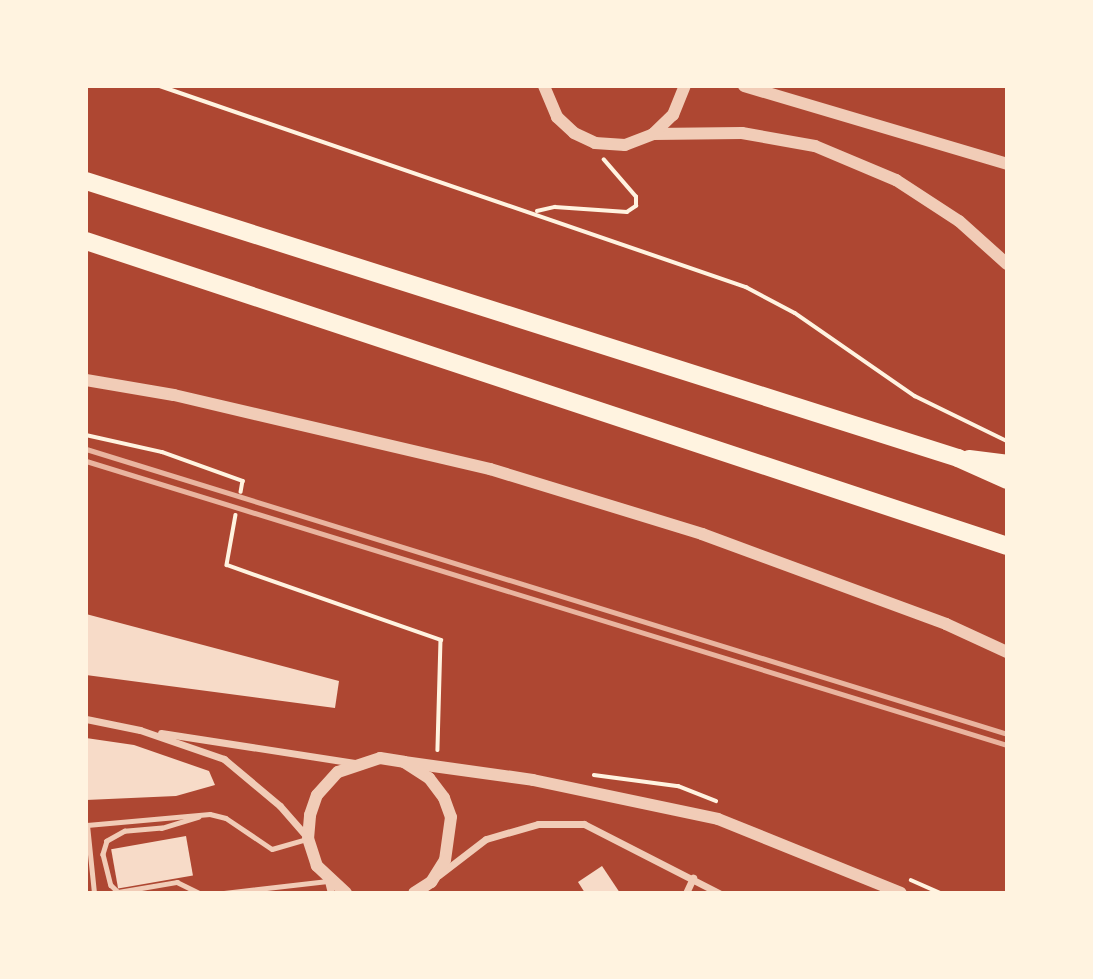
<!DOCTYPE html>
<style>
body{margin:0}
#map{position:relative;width:1093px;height:979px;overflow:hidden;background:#c8553d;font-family:"Open Sans",sans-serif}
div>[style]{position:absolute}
.green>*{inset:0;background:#ae4732;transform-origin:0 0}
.building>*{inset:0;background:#f7dbc8;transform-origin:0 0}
.path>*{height:3.5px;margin:-1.75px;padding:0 1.75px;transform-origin:1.75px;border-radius:1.75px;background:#fff3e0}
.service>*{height:4.5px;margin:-2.25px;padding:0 2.25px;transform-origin:2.25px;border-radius:2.25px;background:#f1ccb7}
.minor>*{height:7px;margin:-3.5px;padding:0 3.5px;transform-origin:3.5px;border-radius:3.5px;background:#f1ccb7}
.tertiary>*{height:12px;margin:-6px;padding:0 6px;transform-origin:6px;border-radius:6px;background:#f1ccb7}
.motorway>*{height:18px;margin:-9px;padding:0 9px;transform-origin:9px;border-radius:9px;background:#fff3e0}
.rail>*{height:5px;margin:-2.5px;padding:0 2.5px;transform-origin:2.5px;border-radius:2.5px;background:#e9b49f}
span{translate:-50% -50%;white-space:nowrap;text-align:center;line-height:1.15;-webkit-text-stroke:5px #fff3e0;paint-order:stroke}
.frame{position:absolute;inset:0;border:88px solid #fff3e0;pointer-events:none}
</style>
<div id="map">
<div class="green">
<i style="left:86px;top:86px;width:921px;height:807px"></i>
</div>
<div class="building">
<i style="clip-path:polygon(86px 614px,339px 681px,335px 708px,86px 675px)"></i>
<i style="clip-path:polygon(86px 738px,134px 745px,209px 771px,215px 785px,176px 796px,86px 800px)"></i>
<i style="left:186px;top:836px;width:40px;height:76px;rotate:80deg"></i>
<i style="clip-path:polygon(602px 866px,620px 893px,585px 893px,578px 882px)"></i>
</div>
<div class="path">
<i style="left:160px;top:86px;width:620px;rotate:18.93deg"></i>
<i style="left:746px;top:287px;width:55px;rotate:28deg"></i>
<i style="left:795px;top:313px;width:146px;rotate:34.7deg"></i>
<i style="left:915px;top:396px;width:102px;rotate:26.1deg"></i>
<i style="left:537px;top:211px;width:18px;rotate:-13deg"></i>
<i style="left:555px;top:207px;width:72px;rotate:4deg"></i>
<i style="left:627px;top:212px;width:11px;rotate:-34deg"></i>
<i style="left:636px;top:206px;width:9px;rotate:-90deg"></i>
<i style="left:636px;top:197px;width:49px;rotate:-130.9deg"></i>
<i style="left:86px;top:435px;width:78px;rotate:12.6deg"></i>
<i style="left:162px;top:452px;width:86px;rotate:19.7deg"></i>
<i style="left:243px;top:481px;width:11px;rotate:100deg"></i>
<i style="left:236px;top:515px;width:51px;rotate:100.2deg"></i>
<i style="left:227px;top:565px;width:227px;rotate:19.3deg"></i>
<i style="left:441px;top:640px;width:110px;rotate:91.6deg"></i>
<i style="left:594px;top:775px;width:85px;rotate:7.5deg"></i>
<i style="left:678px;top:786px;width:41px;rotate:21.5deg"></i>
<i style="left:911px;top:880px;width:32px;rotate:24deg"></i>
</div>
<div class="service">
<i style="left:199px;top:817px;width:39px;rotate:163deg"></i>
<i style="left:162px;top:828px;width:37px;rotate:175deg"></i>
<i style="left:125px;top:831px;width:21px;rotate:151deg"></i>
<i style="left:107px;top:841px;width:14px;rotate:107deg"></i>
<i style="left:103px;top:854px;width:32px;rotate:76deg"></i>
<i style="left:111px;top:885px;width:10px;rotate:45deg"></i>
<i style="left:118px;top:892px;width:60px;rotate:-9.6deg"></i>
<i style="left:177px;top:882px;width:25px;rotate:26deg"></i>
<i style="left:94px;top:893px;width:68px;rotate:-95.9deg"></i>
<i style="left:87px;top:825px;width:123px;rotate:-5.1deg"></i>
<i style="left:210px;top:814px;width:16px;rotate:14deg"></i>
<i style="left:226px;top:818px;width:55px;rotate:34deg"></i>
<i style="left:272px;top:849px;width:37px;rotate:-16deg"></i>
<i style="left:224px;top:893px;width:104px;rotate:-6.6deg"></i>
</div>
<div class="minor">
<i style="left:86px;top:719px;width:55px;rotate:11.5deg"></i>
<i style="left:140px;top:730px;width:89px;rotate:19deg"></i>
<i style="left:224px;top:759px;width:73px;rotate:40deg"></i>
<i style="left:280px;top:806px;width:41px;rotate:48.9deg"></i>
<i style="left:161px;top:733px;width:196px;rotate:8.8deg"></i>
<i style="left:439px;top:875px;width:59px;rotate:-37.5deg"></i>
<i style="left:486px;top:839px;width:54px;rotate:-16.1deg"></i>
<i style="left:538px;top:824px;width:46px"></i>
<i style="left:584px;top:824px;width:152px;rotate:27.1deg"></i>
<i style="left:328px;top:881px;width:12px;rotate:76deg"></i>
<i style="left:686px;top:893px;width:17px;rotate:-65deg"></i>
</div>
<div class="tertiary">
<i style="left:544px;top:86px;width:34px;rotate:67deg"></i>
<i style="left:557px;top:117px;width:23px;rotate:43deg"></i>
<i style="left:574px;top:133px;width:23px;rotate:25deg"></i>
<i style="left:595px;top:143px;width:30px;rotate:4deg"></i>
<i style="left:625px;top:145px;width:30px;rotate:-21deg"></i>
<i style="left:653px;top:134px;width:89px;rotate:-0.6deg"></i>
<i style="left:742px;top:133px;width:74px;rotate:10.1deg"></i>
<i style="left:815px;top:146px;width:88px;rotate:22.8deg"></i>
<i style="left:896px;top:180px;width:75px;rotate:33.1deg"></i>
<i style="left:959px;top:221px;width:64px;rotate:41.9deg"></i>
<i style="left:744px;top:86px;width:274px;rotate:16.5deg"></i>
<i style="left:653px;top:134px;width:28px;rotate:-44deg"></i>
<i style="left:673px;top:115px;width:31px;rotate:-68deg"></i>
<i style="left:86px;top:380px;width:89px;rotate:9.7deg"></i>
<i style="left:174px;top:395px;width:325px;rotate:13.2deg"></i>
<i style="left:490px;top:469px;width:222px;rotate:17deg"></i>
<i style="left:702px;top:534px;width:260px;rotate:20.2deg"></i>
<i style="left:946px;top:624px;width:67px;rotate:24.7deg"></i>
<i style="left:404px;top:762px;width:130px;rotate:7.9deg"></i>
<i style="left:533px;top:780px;width:189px;rotate:11.9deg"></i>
<i style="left:718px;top:819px;width:197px;rotate:22deg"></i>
<i style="left:346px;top:893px;width:40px;rotate:-137deg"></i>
<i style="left:317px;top:866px;width:28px;rotate:-108deg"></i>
<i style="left:308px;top:839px;width:24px;rotate:-85deg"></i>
<i style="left:310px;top:815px;width:21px;rotate:-71deg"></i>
<i style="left:317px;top:795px;width:31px;rotate:-48deg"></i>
<i style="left:338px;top:772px;width:44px;rotate:-18.4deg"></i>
<i style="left:380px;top:758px;width:24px;rotate:9deg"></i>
<i style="left:404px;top:762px;width:30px;rotate:33deg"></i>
<i style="left:429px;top:778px;width:25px;rotate:53deg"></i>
<i style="left:444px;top:798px;width:20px;rotate:70deg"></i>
<i style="left:451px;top:817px;width:43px;rotate:97.9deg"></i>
<i style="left:445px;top:860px;width:26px;rotate:122deg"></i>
<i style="left:431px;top:882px;width:20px;rotate:147deg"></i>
</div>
<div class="motorway">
<i style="left:86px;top:181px;width:915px;rotate:17.62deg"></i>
<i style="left:958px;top:458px;width:54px;rotate:24.2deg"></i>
<i style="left:86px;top:241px;width:970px;rotate:18.32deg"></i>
<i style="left:969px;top:459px;width:38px;rotate:7deg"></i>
</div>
<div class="rail">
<i style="left:86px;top:449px;width:964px;rotate:17.19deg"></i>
<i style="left:86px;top:461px;width:964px;rotate:17.14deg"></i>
</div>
<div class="frame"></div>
</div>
